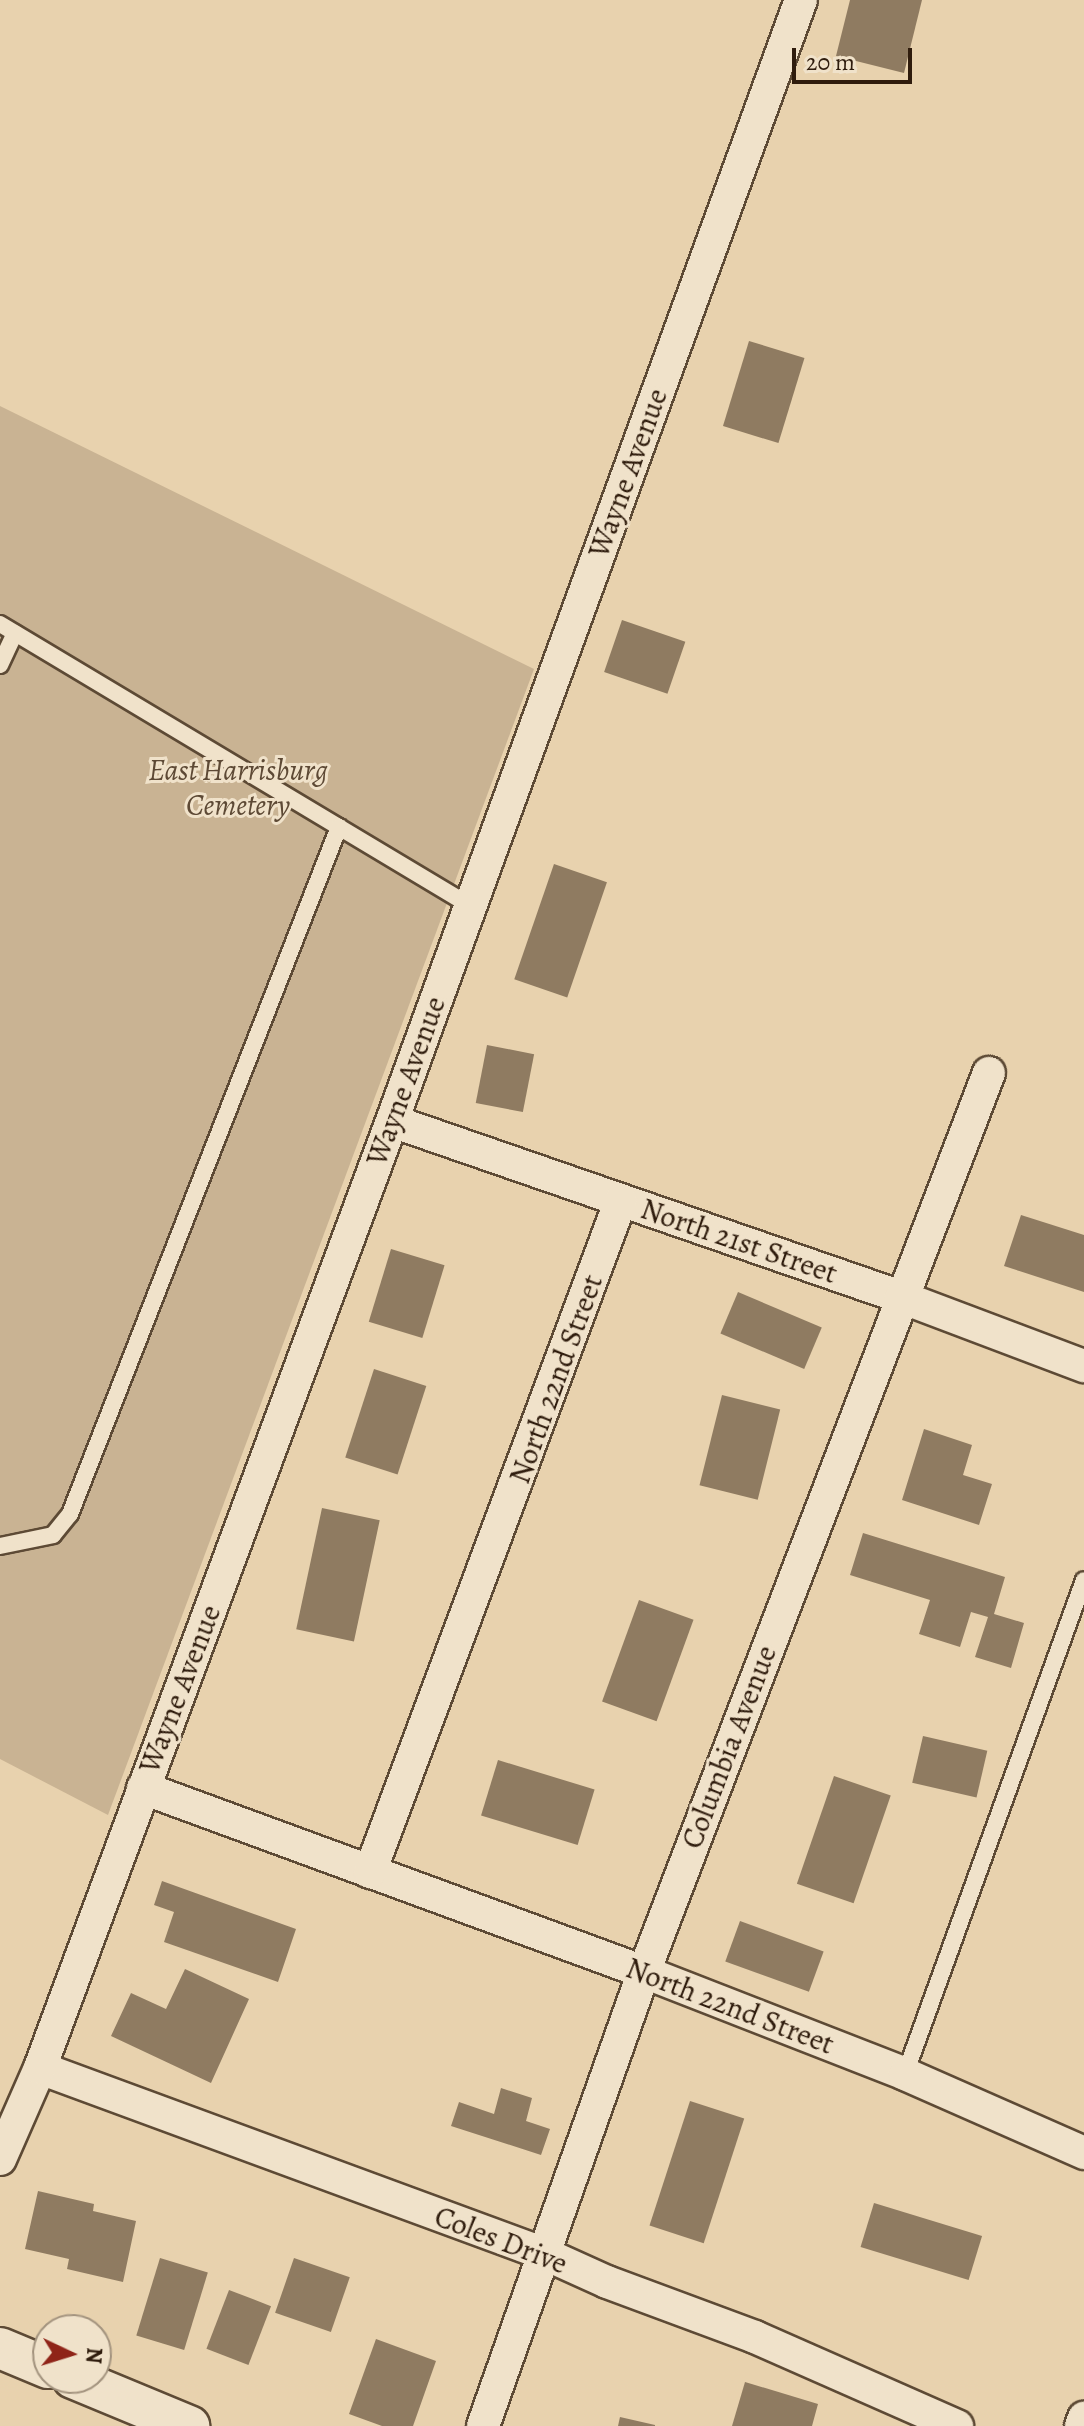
<!DOCTYPE html>
<style>
body{margin:0}
#map{position:relative;width:1084px;height:2426px;overflow:hidden;background:#e8d2ae;font-family:Alegreya,serif}
div>[style]{position:absolute}
.green>*{inset:0;background:#c9b393}
.building>*{inset:0;background:#8f7b61;transform-origin:0 0}
.roads{filter:drop-shadow(2px 0 #5d4a35) drop-shadow(-2px 0 #5d4a35) drop-shadow(0 2px #5d4a35) drop-shadow(0 -2px #5d4a35)}
.service>*{height:16px;margin:-8px;padding:0 8px;transform-origin:8px;border-radius:8px;background:#f0e2ca}
.minor>*{height:32px;margin:-16px;padding:0 16px;transform-origin:16px;border-radius:16px;background:#f0e2ca}
.tertiary>*{height:40px;margin:-20px;padding:0 20px;transform-origin:20px;border-radius:20px;background:#f0e2ca}
span{translate:-50% -50%;white-space:nowrap;text-align:center;line-height:1.15;-webkit-text-stroke:6px #f0e2ca;paint-order:stroke}
.street-label{font-size:30px;color:#2f1c0d}
.park-label{font-size:30px;color:#5d4935;font-style:italic}
.north{position:absolute;left:32px;top:2314px;width:80px;height:80px;box-sizing:border-box;background:#f0e2ca;border:2px solid #a3937e;border-radius:50%;rotate:94deg;font-size:22px;font-weight:700;line-height:32px;text-align:center;color:#2f1c0d}
.north::after{content:'';display:block;margin:auto;width:28px;height:36px;background:#8f2418;clip-path:polygon(50% 0,100% 100%,50% 72%,0 100%)}
.scale{position:absolute;left:792px;top:48px;width:120px;height:36px;box-sizing:border-box;border:4px solid #2f1c0d;border-top:0;padding-left:10px;font-size:24px;line-height:28px;white-space:nowrap;color:#2f1c0d;-webkit-text-stroke:6px #f0e2ca;paint-order:stroke}
</style>
<div id="map">
<div class="green">
<i style="clip-path:polygon(0 406px,534px 669px,108px 1815px,0 1759px)"></i>
</div>
<div class="building">
<i style="clip-path:polygon(850px 0,922px 0,904px 73px,836px 56px)"></i>
<i style="left:749px;top:341px;width:58px;height:89px;rotate:17deg"></i>
<i style="left:622px;top:620px;width:67px;height:55px;rotate:19deg"></i>
<i style="left:554px;top:864px;width:56px;height:122px;rotate:19deg"></i>
<i style="left:487px;top:1045px;width:48px;height:59px;rotate:11deg"></i>
<i style="clip-path:polygon(1021px 1215px,1084px 1235px,1084px 1292px,1004px 1266px)"></i>
<i style="left:391px;top:1249px;width:56px;height:76px;rotate:17deg"></i>
<i style="left:738px;top:1292px;width:91px;height:45px;rotate:23deg"></i>
<i style="left:374px;top:1369px;width:55px;height:93px;rotate:18deg"></i>
<i style="left:722px;top:1395px;width:60px;height:93px;rotate:14deg"></i>
<i style="clip-path:polygon(924px 1429px,972px 1445px,963px 1475px,992px 1484px,979px 1525px,902px 1500px)"></i>
<i style="left:322px;top:1508px;width:59px;height:124px;rotate:12deg"></i>
<i style="clip-path:polygon(863px 1533px,1005px 1577px,994px 1614px,1024px 1623px,1011px 1668px,975px 1657px,988px 1617px,971px 1612px,960px 1647px,919px 1634px,930px 1600px,850px 1575px)"></i>
<i style="left:639px;top:1600px;width:58px;height:108px;rotate:20deg"></i>
<i style="left:923px;top:1736px;width:66px;height:48px;rotate:13deg"></i>
<i style="left:498px;top:1760px;width:101px;height:58px;rotate:17deg"></i>
<i style="left:834px;top:1776px;width:60px;height:114px;rotate:19deg"></i>
<i style="clip-path:polygon(162px 1881px,296px 1929px,278px 1982px,164px 1942px,174px 1912px,154px 1905px)"></i>
<i style="left:740px;top:1921px;width:89px;height:43px;rotate:20deg"></i>
<i style="clip-path:polygon(185px 1969px,249px 1999px,211px 2083px,111px 2036px,131px 1993px,166px 2009px)"></i>
<i style="clip-path:polygon(501px 2088px,532px 2098px,526px 2121px,550px 2129px,541px 2155px,451px 2126px,459px 2102px,494px 2114px)"></i>
<i style="left:690px;top:2101px;width:57px;height:131px;rotate:18deg"></i>
<i style="clip-path:polygon(38px 2191px,94px 2204px,93px 2211px,136px 2221px,123px 2282px,67px 2269px,69px 2259px,25px 2249px)"></i>
<i style="left:874px;top:2203px;width:113px;height:46px;rotate:17deg"></i>
<i style="left:160px;top:2258px;width:50px;height:81px;rotate:17deg"></i>
<i style="left:294px;top:2258px;width:59px;height:58px;rotate:19deg"></i>
<i style="left:229px;top:2290px;width:45px;height:63px;rotate:21deg"></i>
<i style="clip-path:polygon(376px 2339px,436px 2361px,413px 2426px,382px 2426px,349px 2414px)"></i>
<i style="clip-path:polygon(745px 2382px,818px 2404px,812px 2426px,732px 2426px)"></i>
<i style="clip-path:polygon(620px 2417px,655px 2425px,655px 2426px,618px 2426px)"></i>
</div>
<div class="roads">
<div class="service">
<i style="left:0;top:624px;width:547px;rotate:30.93deg"></i>
<i style="left:0;top:665px;width:35px;rotate:-65deg"></i>
<i style="left:0;top:1546px;width:54px;rotate:-11.7deg"></i>
<i style="left:53px;top:1535px;width:27px;rotate:-51deg"></i>
<i style="left:70px;top:1514px;width:738px;rotate:-68.62deg"></i>
<i style="left:905px;top:2074px;width:525px;rotate:-70.08deg"></i>
</div>
<div class="minor">
<i style="left:392px;top:1121px;width:539px;rotate:19.07deg"></i>
<i style="left:901px;top:1297px;width:196px;rotate:20.7deg"></i>
<i style="left:143px;top:1788px;width:534px;rotate:20.17deg"></i>
<i style="left:644px;top:1972px;width:280px;rotate:21.3deg"></i>
<i style="left:905px;top:2074px;width:196px;rotate:23.8deg"></i>
<i style="left:370px;top:1872px;width:717px;rotate:-69.52deg"></i>
<i style="left:40px;top:2068px;width:538px;rotate:20.22deg"></i>
<i style="left:545px;top:2254px;width:68px;rotate:24.3deg"></i>
<i style="left:607px;top:2282px;width:158px;rotate:20.4deg"></i>
<i style="left:755px;top:2337px;width:221px;rotate:23.8deg"></i>
<i style="left:0;top:2159px;width:99px;rotate:-66.3deg"></i>
<i style="left:40px;top:2068px;width:1010px;rotate:-69.61deg"></i>
<i style="left:392px;top:1121px;width:1193px;rotate:-69.96deg"></i>
<i style="left:483px;top:2426px;width:482px;rotate:-70.5deg"></i>
<i style="left:644px;top:1972px;width:963px;rotate:-69.01deg"></i>
<i style="left:1081px;top:2426px;width:9px;rotate:-69deg"></i>
</div>
<div class="tertiary">
<i style="left:0;top:2348px;width:52px;rotate:22.6deg"></i>
<i style="left:73px;top:2378px;width:126px;rotate:22.5deg"></i>
</div>
</div>
<div class="street-label">
<span style="left:628px;top:473px;rotate:-70deg">Wayne Avenue</span>
<span style="left:406px;top:1081px;rotate:-70deg">Wayne Avenue</span>
<span style="left:739px;top:1241px;rotate:19deg">North 21st Street</span>
<span style="left:556px;top:1379px;rotate:-70deg">North 22nd Street</span>
<span style="left:180px;top:1689px;rotate:-69deg">Wayne Avenue</span>
<span style="left:729px;top:1747px;rotate:-69deg">Columbia Avenue</span>
<span style="left:730px;top:2006px;rotate:21deg">North 22nd Street</span>
<span style="left:501px;top:2240px;rotate:21deg">Coles Drive</span>
</div>
<div class="park-label">
<span style="left:238px;top:787px">East Harrisburg<br>Cemetery</span>
</div>
<div class="north">N</div>
<div class="scale">20 m</div>
</div>
